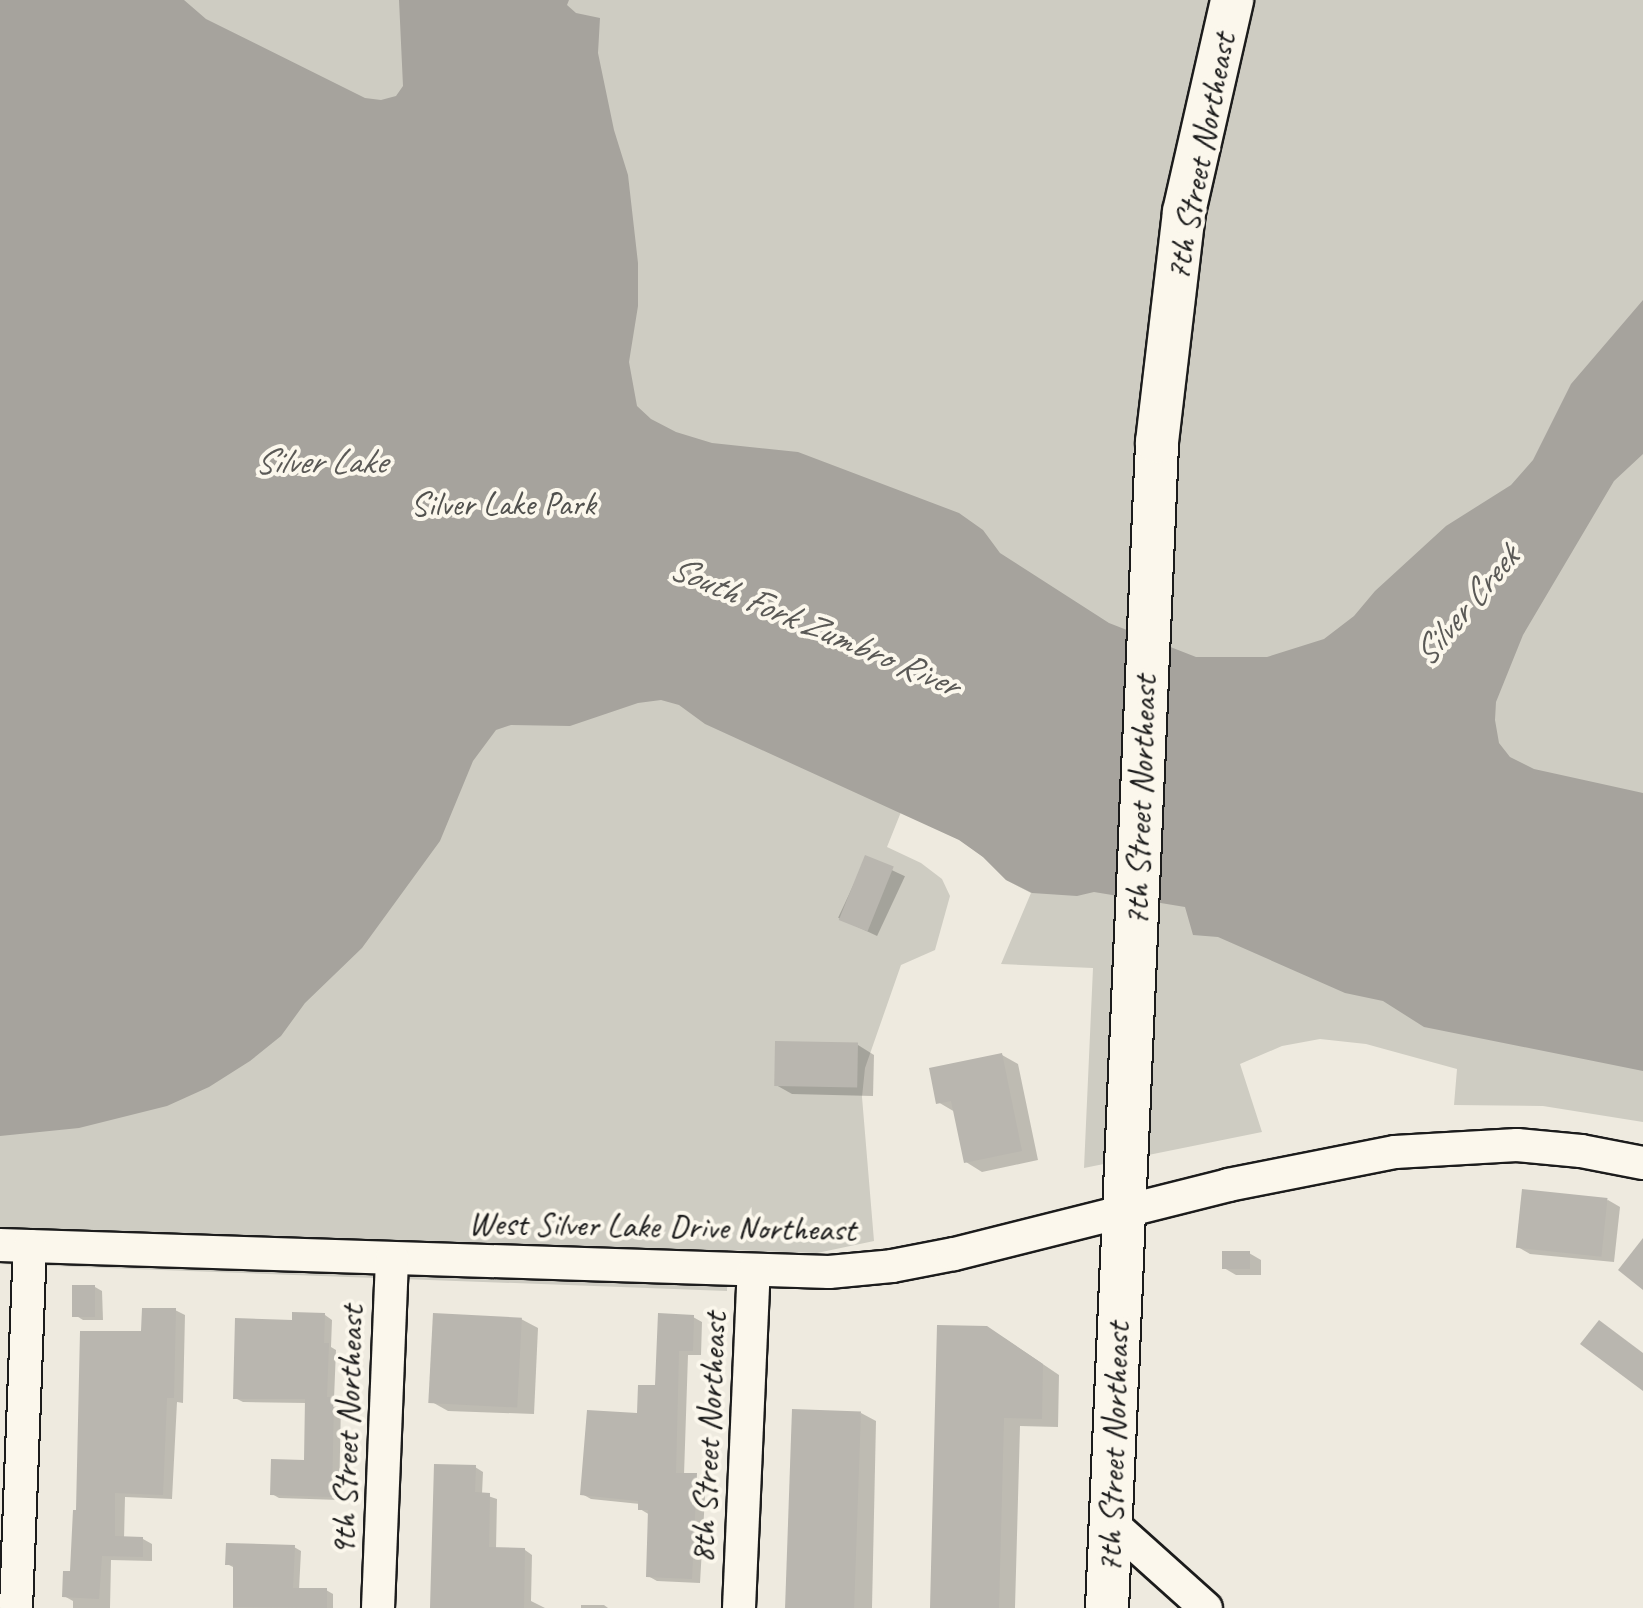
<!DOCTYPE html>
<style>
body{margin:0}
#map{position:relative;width:1643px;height:1608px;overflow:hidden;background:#eeeadf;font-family:Caveat,sans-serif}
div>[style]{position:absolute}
.green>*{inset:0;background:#ceccc2}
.water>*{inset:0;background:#a6a39d}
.shadow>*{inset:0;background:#0003;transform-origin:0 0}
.building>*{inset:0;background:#b9b6af;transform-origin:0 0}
.roads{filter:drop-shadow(2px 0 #1c1c1c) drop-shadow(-2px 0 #1c1c1c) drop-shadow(0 2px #1c1c1c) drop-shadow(0 -2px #1c1c1c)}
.minor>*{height:32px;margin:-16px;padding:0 16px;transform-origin:16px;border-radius:16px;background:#fbf7ec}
.major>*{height:42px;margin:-21px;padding:0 21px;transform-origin:21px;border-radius:21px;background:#fbf7ec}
span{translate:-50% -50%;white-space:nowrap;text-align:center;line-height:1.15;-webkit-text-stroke:8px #fbf7ec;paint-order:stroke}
.street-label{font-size:34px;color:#1c1c1c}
.park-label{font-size:34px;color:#51514e}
.water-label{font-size:36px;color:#5a5956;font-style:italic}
</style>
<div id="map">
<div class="green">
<i style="clip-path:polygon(0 0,1643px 0,1643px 1122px,1543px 1106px,1454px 1105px,1457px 1069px,1366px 1044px,1320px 1039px,1282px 1046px,1240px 1064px,1262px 1132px,1084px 1168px,1093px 968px,1001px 964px,1031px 893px,1006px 880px,983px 857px,960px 840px,901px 812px,887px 847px,921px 863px,942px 879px,950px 896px,935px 950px,901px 965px,865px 1068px,862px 1097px,874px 1241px,817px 1253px,728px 1250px,727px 1291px,0 1264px)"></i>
</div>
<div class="water">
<i style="clip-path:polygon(0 0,184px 0,206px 19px,365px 98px,381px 100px,396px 96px,403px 86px,399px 0,569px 0,567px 5px,576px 13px,600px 18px,598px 53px,614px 130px,628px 175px,638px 263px,638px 306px,629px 362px,637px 406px,651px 419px,676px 432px,712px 443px,798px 452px,959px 513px,983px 530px,1000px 553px,1109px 623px,1196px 657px,1267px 657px,1324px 639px,1354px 616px,1375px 591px,1446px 526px,1511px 485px,1533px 460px,1571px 384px,1643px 300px,1643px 454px,1614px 481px,1523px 635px,1496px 702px,1495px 720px,1499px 743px,1510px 757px,1534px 769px,1643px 793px,1643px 1071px,1424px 1027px,1383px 1001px,1345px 993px,1218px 937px,1193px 935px,1185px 907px,1094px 892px,1077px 896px,1032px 893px,1006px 880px,983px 857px,959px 840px,705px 724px,679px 705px,661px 700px,638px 703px,570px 726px,511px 725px,496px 730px,473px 761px,440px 841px,362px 948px,305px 1003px,281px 1036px,250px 1061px,209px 1087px,167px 1106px,79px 1128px,0 1136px)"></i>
</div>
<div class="shadow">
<i style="left:866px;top:858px;width:43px;height:66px;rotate:25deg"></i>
<i style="clip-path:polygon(858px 1045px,874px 1055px,873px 1096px,792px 1094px,776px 1085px)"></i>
<i style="clip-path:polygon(1002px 1055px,1018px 1064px,1038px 1160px,982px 1172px,966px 1162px,955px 1112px,938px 1102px)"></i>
<i style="clip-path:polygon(1608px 1200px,1620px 1207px,1614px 1262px,1530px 1254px,1518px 1247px)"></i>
<i style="clip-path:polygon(1249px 1253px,1261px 1260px,1261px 1275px,1236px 1275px,1224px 1268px)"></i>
<i style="clip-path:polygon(95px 1287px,102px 1291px,103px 1320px,83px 1320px,75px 1315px)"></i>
<i style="clip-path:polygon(175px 1310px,185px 1315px,183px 1403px,177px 1402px,172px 1499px,125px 1497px,124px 1539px,143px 1539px,152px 1544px,152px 1561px,111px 1560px,110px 1608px,73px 1608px,73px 1601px,64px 1596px,72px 1573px,78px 1512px,143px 1333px)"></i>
<i style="clip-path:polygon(325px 1315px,332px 1320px,331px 1347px,336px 1350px,334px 1399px,341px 1403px,339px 1500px,279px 1498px,272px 1494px,306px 1462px,306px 1403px,243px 1402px,235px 1398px,293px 1322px)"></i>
<i style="clip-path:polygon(693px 1317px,702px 1322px,701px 1355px,688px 1355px,684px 1475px,706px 1480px,700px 1583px,657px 1581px,648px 1576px,650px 1515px,640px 1509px,640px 1504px,591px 1499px,582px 1494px,657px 1387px)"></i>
<i style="clip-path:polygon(521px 1319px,538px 1328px,534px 1414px,448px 1411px,432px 1402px)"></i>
<i style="clip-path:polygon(1004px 1338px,1059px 1375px,1058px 1427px,1020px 1426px,1015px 1608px,932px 1608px)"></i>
<i style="clip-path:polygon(861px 1413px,876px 1421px,872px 1608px,790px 1608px)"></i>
<i style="clip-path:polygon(475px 1467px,483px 1472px,482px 1494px,497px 1499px,496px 1550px,525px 1550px,532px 1555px,531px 1601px,545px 1608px,432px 1608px)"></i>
<i style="clip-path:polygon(294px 1547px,301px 1551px,299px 1590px,326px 1590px,333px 1594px,333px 1608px,233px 1608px,235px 1568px,227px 1564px)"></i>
<i style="clip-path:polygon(581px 1605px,604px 1605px,608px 1608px,581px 1608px)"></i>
</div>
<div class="building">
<i style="left:865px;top:855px;width:31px;height:70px;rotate:22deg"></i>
<i style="left:775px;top:1041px;width:83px;height:45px;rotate:1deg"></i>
<i style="clip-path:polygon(1002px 1053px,1022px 1151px,964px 1163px,951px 1101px,936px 1104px,929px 1068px)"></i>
<i style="left:1522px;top:1189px;width:86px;height:59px;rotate:6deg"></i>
<i style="clip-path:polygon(1643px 1238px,1643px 1290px,1618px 1270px)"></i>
<i style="left:1222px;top:1251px;width:28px;height:18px"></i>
<i style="left:72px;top:1285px;width:23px;height:32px"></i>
<i style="clip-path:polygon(142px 1308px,176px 1308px,174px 1398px,167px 1398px,163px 1495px,115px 1493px,115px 1536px,143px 1537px,143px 1557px,102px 1556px,99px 1599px,62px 1597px,63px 1571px,70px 1571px,73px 1510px,76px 1510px,80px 1331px,141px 1331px)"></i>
<i style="clip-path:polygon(292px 1312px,325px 1313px,324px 1343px,329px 1343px,327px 1397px,334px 1397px,332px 1497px,270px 1495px,271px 1459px,304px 1460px,305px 1399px,233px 1399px,235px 1318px,292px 1320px)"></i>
<i style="left:433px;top:1313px;width:89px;height:90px;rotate:3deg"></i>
<i style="clip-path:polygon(658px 1313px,694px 1315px,693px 1351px,679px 1351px,676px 1473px,697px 1473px,692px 1579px,646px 1577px,648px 1510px,638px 1510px,638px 1501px,580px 1495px,587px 1410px,637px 1413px,638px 1385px,655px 1385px)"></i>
<i style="clip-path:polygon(1599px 1320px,1643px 1353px,1643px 1391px,1580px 1344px)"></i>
<i style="clip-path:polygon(937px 1325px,987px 1326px,1043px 1364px,1042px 1419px,1004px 1418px,999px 1608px,930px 1608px)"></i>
<i style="left:792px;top:1409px;width:69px;height:199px;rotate:2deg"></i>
<i style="clip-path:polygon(434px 1464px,476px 1465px,475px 1492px,490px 1493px,489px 1547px,525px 1548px,524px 1608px,430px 1608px)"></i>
<i style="clip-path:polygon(226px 1543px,295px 1545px,293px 1588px,327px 1588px,327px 1608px,233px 1607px,233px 1565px,225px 1565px)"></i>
</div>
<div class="roads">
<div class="minor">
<i style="left:0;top:1245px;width:829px;rotate:1.87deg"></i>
<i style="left:829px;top:1272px;width:63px;rotate:-5.4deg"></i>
<i style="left:892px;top:1266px;width:63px;rotate:-11deg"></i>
<i style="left:954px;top:1254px;width:283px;rotate:-14.1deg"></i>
<i style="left:1228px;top:1185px;width:170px;rotate:-11.2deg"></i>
<i style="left:1395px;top:1152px;width:122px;rotate:-3.3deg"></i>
<i style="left:1517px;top:1145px;width:64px;rotate:5.4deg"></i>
<i style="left:1581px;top:1151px;width:63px;rotate:11deg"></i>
<i style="left:1110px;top:1522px;width:129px;rotate:41.9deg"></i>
<i style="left:16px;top:1608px;width:362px;rotate:-87.8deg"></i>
<i style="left:378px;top:1608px;width:350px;rotate:-87.7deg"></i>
<i style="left:739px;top:1608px;width:337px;rotate:-87.5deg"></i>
</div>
<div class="major">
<i style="left:1107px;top:1608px;width:1167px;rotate:-87.54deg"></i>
<i style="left:1157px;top:442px;width:232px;rotate:-83.3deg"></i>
<i style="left:1184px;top:212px;width:217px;rotate:-77.2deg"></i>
</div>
</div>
<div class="street-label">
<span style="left:1200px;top:157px;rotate:-79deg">7th Street Northeast</span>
<span style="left:1140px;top:801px;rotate:-88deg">7th Street Northeast</span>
<span style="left:662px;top:1226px;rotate:1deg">West Silver Lake Drive Northeast</span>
<span style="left:347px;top:1431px;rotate:-88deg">9th Street Northeast</span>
<span style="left:708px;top:1438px;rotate:-87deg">8th Street Northeast</span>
<span style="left:1113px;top:1448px;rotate:-88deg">7th Street Northeast</span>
</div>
<div class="park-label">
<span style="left:503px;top:504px">Silver Lake Park</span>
</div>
<div class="water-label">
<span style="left:320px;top:462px">Silver Lake</span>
<span style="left:1466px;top:606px;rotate:-50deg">Silver Creek</span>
<span style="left:814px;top:626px;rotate:23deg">South Fork Zumbro River</span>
</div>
</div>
